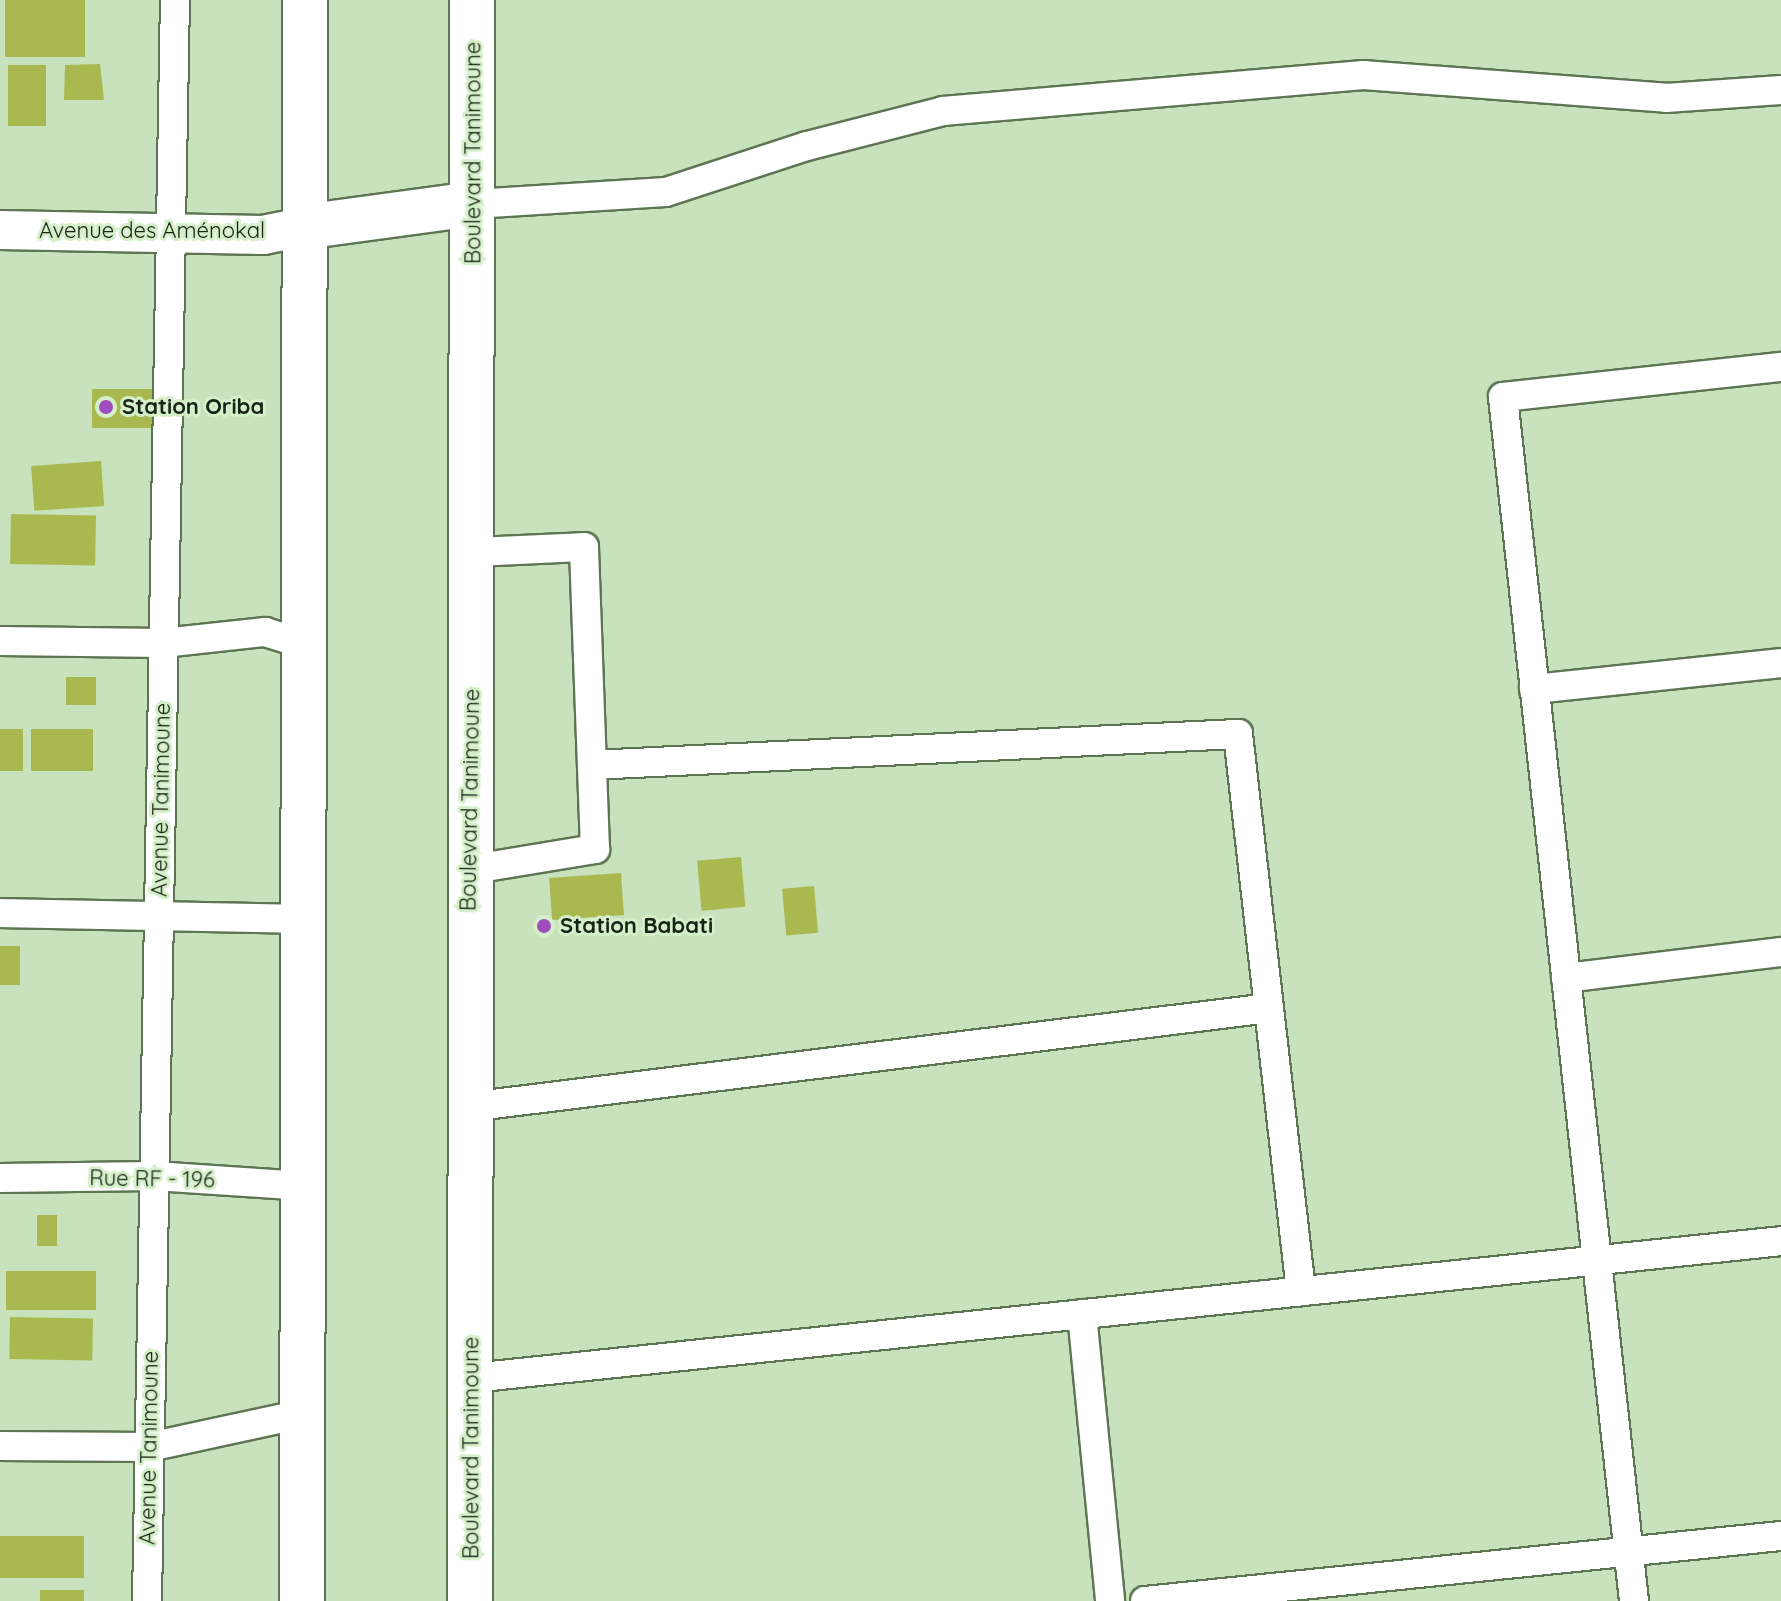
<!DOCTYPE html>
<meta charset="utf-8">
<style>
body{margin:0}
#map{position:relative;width:1781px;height:1601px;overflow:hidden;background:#c7e2bc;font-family:Quicksand,sans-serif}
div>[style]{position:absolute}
.building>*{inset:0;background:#aab94f;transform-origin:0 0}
.roads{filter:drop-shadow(2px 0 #5d7553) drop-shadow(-2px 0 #5d7553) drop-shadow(0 2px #5d7553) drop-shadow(0 -2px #5d7553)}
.minor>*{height:28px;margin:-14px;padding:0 14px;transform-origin:14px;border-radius:14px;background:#fff}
.secondary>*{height:38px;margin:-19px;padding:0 19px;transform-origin:19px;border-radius:19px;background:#fff}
.primary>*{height:44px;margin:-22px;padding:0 22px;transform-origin:22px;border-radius:22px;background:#fff}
.dots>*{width:22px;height:22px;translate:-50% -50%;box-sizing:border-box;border:4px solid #d4efc9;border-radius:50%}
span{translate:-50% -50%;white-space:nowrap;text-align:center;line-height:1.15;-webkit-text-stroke:6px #d4efc9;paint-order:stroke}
.street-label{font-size:22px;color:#192315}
.poi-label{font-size:22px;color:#192315;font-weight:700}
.left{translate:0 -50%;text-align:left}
</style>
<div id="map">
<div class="building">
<i style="left:5px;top:0;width:80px;height:57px"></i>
<i style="clip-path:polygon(100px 64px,104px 100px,64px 100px,65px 65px)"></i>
<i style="left:8px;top:65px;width:38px;height:61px"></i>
<i style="left:92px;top:389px;width:61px;height:39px"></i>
<i style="left:101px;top:461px;width:45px;height:70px;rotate:86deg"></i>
<i style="left:11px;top:514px;width:85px;height:50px;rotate:1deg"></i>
<i style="left:66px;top:677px;width:30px;height:28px"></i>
<i style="left:0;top:729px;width:23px;height:42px"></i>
<i style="left:31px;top:729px;width:62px;height:42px"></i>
<i style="left:741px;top:857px;width:50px;height:44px;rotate:85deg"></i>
<i style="left:621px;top:873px;width:42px;height:72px;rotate:86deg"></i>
<i style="left:814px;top:886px;width:47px;height:32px;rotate:85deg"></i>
<i style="left:0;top:946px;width:20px;height:39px"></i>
<i style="left:37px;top:1215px;width:20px;height:31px"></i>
<i style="left:6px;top:1271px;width:90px;height:39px"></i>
<i style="left:10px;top:1317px;width:83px;height:42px;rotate:1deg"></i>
<i style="left:84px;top:1536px;width:42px;height:84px;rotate:90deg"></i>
<i style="left:40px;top:1590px;width:44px;height:11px"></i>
</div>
<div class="roads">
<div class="minor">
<i style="left:474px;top:204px;width:192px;rotate:-3.6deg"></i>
<i style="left:666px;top:192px;width:148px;rotate:-18.1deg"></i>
<i style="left:807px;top:146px;width:140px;rotate:-14.4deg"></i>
<i style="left:943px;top:111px;width:422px;rotate:-4.9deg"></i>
<i style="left:1363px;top:75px;width:304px;rotate:4.3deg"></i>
<i style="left:1666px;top:98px;width:115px;rotate:-4deg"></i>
<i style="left:0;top:641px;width:163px;rotate:0.7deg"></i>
<i style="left:163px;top:643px;width:103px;rotate:-6.2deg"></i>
<i style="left:265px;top:632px;width:30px;rotate:17deg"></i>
<i style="left:294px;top:641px;width:17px;rotate:-50deg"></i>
<i style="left:1534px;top:689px;width:248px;rotate:-6deg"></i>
<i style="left:592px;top:765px;width:647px;rotate:-2.75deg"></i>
<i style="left:1238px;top:734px;width:561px;rotate:83.55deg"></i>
<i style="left:468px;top:870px;width:129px;rotate:-9.4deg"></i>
<i style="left:595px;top:849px;width:302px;rotate:-92.1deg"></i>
<i style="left:584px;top:547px;width:111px;rotate:177.4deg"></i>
<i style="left:0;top:913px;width:306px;rotate:1.1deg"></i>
<i style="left:1566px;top:978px;width:217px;rotate:-6.9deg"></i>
<i style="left:469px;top:1107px;width:806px;rotate:-7.05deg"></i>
<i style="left:0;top:1178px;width:154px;rotate:-0.7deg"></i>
<i style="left:154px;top:1176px;width:149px;rotate:3.8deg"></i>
<i style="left:1082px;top:1314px;width:288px;rotate:84.4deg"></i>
<i style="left:472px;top:1378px;width:1316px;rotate:-5.97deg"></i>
<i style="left:0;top:1446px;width:149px;rotate:0.4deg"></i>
<i style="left:149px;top:1447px;width:157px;rotate:-12.2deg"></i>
<i style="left:147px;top:1601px;width:1601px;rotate:-89deg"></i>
<i style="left:1145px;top:1601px;width:639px;rotate:-5.84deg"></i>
<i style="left:1634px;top:1601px;width:1211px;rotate:-96.21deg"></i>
<i style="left:1503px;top:397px;width:280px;rotate:-6.2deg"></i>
</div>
<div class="secondary">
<i style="left:0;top:230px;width:263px;rotate:1.1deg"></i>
<i style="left:263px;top:235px;width:41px;rotate:-11.3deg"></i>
</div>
<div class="primary">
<i style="left:303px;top:227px;width:173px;rotate:-7.7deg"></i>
<i style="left:302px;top:1601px;width:1601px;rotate:-89.89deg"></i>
<i style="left:470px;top:1601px;width:1601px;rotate:-89.93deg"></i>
</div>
</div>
<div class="dots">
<i style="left:106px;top:407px;background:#a04ebd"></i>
<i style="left:544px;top:926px;background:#a04ebd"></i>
</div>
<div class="street-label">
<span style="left:473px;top:153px;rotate:-90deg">Boulevard Tanimoune</span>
<span style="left:152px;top:231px">Avenue des Aménokal</span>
<span style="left:161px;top:800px;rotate:-89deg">Avenue Tanimoune</span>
<span style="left:470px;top:800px;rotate:-89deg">Boulevard Tanimoune</span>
<span style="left:152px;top:1179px;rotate:1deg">Rue RF - 196</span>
<span style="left:149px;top:1448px;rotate:-89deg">Avenue Tanimoune</span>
<span style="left:471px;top:1448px;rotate:-90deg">Boulevard Tanimoune</span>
</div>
<div class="poi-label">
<span class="left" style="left:122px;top:407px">Station Oriba</span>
<span class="left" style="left:560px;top:926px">Station Babati</span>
</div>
</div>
